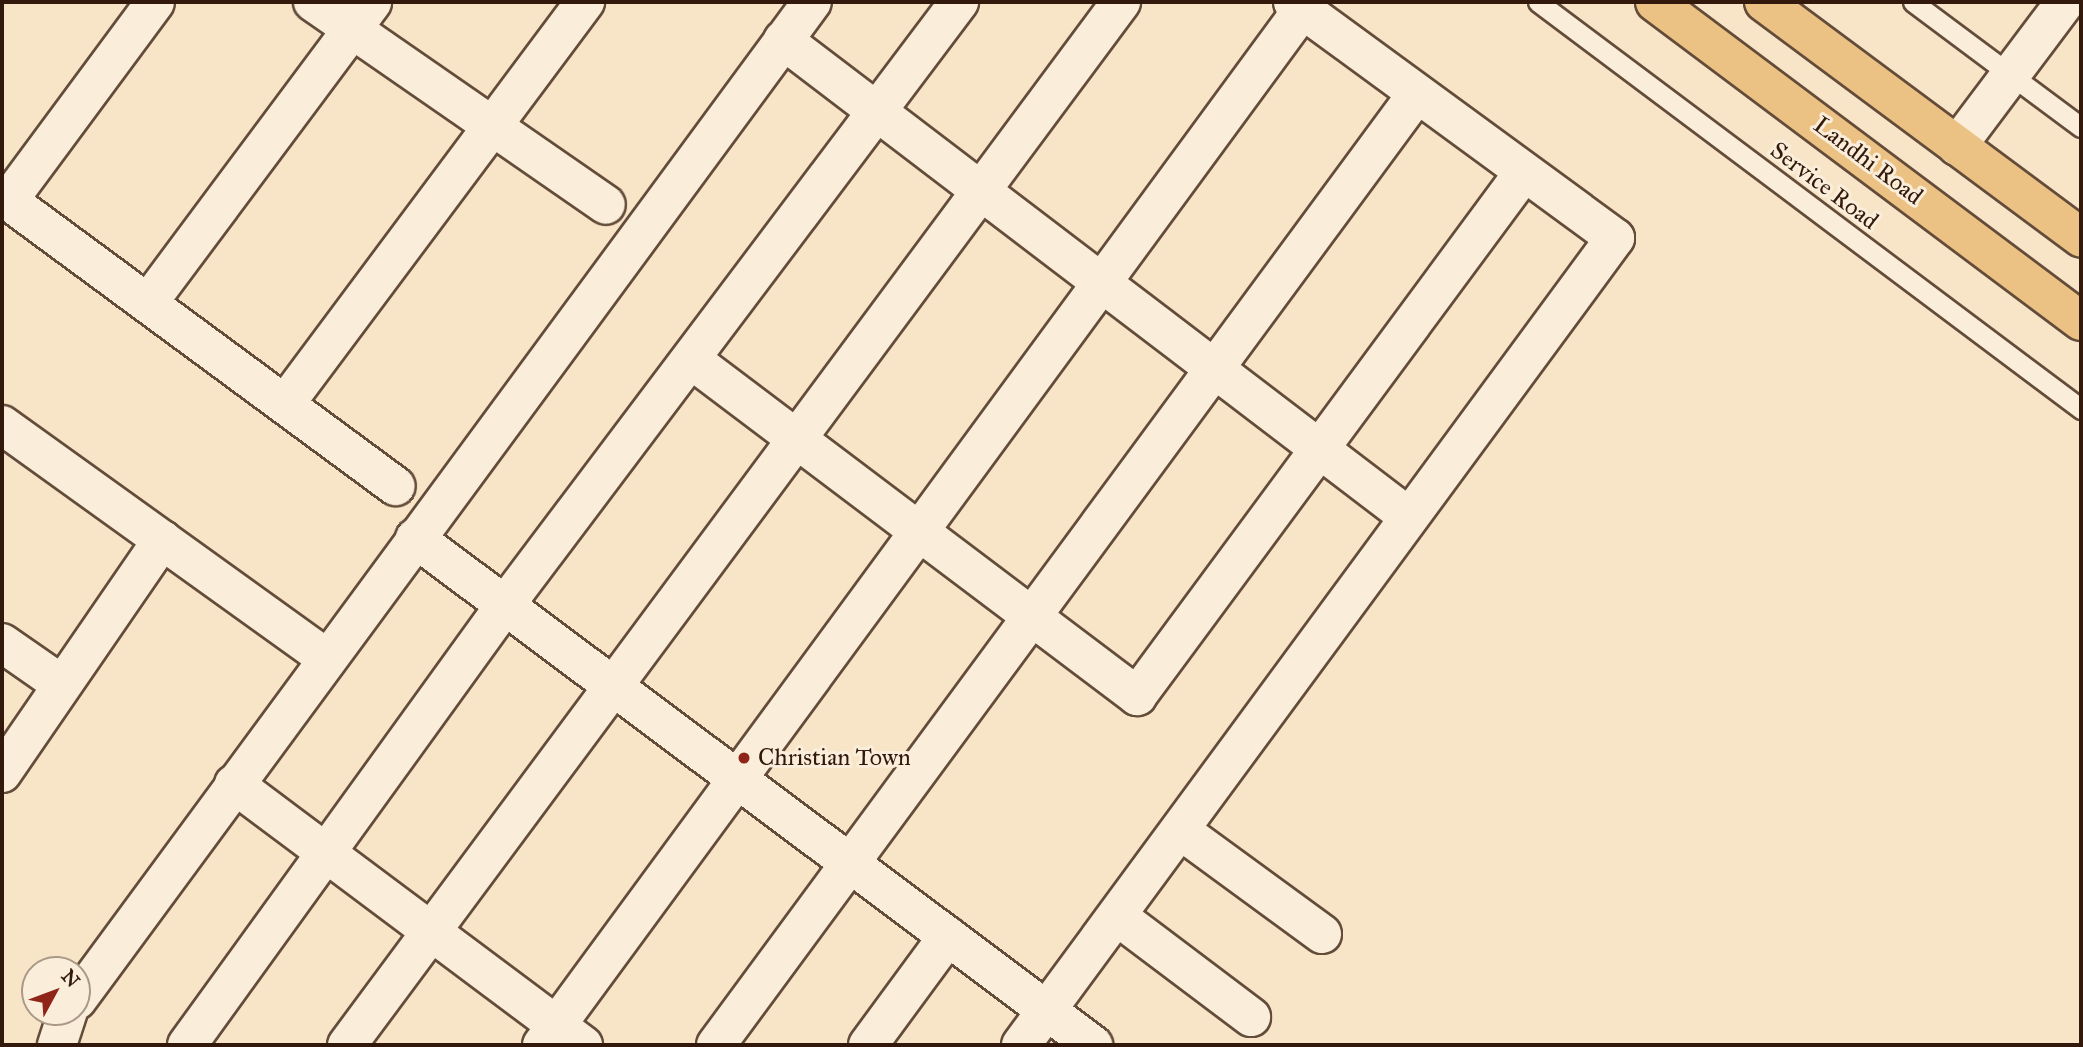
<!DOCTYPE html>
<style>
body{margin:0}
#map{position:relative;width:2083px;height:1047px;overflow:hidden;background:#f8e5c8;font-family:"IM FELL Great Primer",serif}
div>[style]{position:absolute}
.roads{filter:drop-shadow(2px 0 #644c3a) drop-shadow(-2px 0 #644c3a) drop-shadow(0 2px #644c3a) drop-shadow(0 -2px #644c3a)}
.lane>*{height:19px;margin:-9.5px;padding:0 9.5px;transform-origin:9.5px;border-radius:9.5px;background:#faeedb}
.street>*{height:38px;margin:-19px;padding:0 19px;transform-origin:19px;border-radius:19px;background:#faeedb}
.primary>*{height:38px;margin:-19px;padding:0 19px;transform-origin:19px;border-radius:19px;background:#ecc284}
.dots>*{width:19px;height:19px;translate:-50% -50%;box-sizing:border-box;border:4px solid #faeedb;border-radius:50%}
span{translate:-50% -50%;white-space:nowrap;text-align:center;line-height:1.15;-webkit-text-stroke:6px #faeedb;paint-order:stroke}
.street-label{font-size:24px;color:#32190b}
.poi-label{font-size:24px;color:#32190b}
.left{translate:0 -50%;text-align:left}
.frame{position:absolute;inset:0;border:4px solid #32190b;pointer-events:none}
.north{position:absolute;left:21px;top:956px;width:70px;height:70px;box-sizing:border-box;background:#faeedb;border:2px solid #a98;border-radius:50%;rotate:49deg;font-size:19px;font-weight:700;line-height:28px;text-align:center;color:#32190b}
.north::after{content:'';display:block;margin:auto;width:24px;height:32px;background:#8f2418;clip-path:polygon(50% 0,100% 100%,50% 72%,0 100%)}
</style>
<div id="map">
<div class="roads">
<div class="lane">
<i style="left:1538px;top:2px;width:679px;rotate:36.85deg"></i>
<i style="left:1913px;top:2px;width:209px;rotate:36.7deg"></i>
</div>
<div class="street">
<i style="left:313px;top:2px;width:356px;rotate:34.7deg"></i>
<i style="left:783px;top:40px;width:787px;rotate:37.31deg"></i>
<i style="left:1957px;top:146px;width:180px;rotate:-53.1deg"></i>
<i style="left:2px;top:196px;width:489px;rotate:36.4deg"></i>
<i style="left:8px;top:201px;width:247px;rotate:-53.5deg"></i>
<i style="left:148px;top:303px;width:375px;rotate:-53.3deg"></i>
<i style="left:692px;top:360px;width:558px;rotate:37.05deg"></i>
<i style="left:1137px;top:696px;width:651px;rotate:-53.55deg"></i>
<i style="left:285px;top:404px;width:502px;rotate:-53.27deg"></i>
<i style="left:2px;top:425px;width:197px;rotate:35.7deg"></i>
<i style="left:415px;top:538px;width:847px;rotate:36.79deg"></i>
<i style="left:2px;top:643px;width:72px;rotate:34.8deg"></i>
<i style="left:2px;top:773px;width:283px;rotate:-55.5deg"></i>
<i style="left:162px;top:540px;width:202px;rotate:35.7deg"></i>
<i style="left:234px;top:784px;width:436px;rotate:36.8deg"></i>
<i style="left:1180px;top:830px;width:176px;rotate:36.2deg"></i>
<i style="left:1117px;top:916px;width:168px;rotate:37deg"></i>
<i style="left:77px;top:1000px;width:1239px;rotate:-53.63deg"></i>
<i style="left:57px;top:1045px;width:35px;rotate:-72deg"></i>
<i style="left:187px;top:1045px;width:543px;rotate:-54.14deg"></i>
<i style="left:505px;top:605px;width:755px;rotate:-53.02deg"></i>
<i style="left:347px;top:1045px;width:1299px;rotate:-53.42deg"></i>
<i style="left:542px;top:1045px;width:1294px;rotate:-53.71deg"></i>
<i style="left:716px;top:1045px;width:1181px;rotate:-53.61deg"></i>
<i style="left:868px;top:1045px;width:135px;rotate:-53.7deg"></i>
<i style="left:1021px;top:1045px;width:1002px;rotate:-53.64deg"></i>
<i style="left:1615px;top:238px;width:399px;rotate:-143.8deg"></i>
</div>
<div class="primary">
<i style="left:1655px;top:2px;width:532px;rotate:36.83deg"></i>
<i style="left:1764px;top:2px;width:395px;rotate:36.6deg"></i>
</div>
</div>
<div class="dots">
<i style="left:744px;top:758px;background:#8f2418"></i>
</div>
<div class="street-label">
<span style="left:1868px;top:161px;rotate:37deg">Landhi Road</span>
<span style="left:1824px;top:186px;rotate:37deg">Service Road</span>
</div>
<div class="poi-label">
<span class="left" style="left:758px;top:758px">Christian Town</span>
</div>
<div class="frame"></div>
<div class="north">N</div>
</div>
